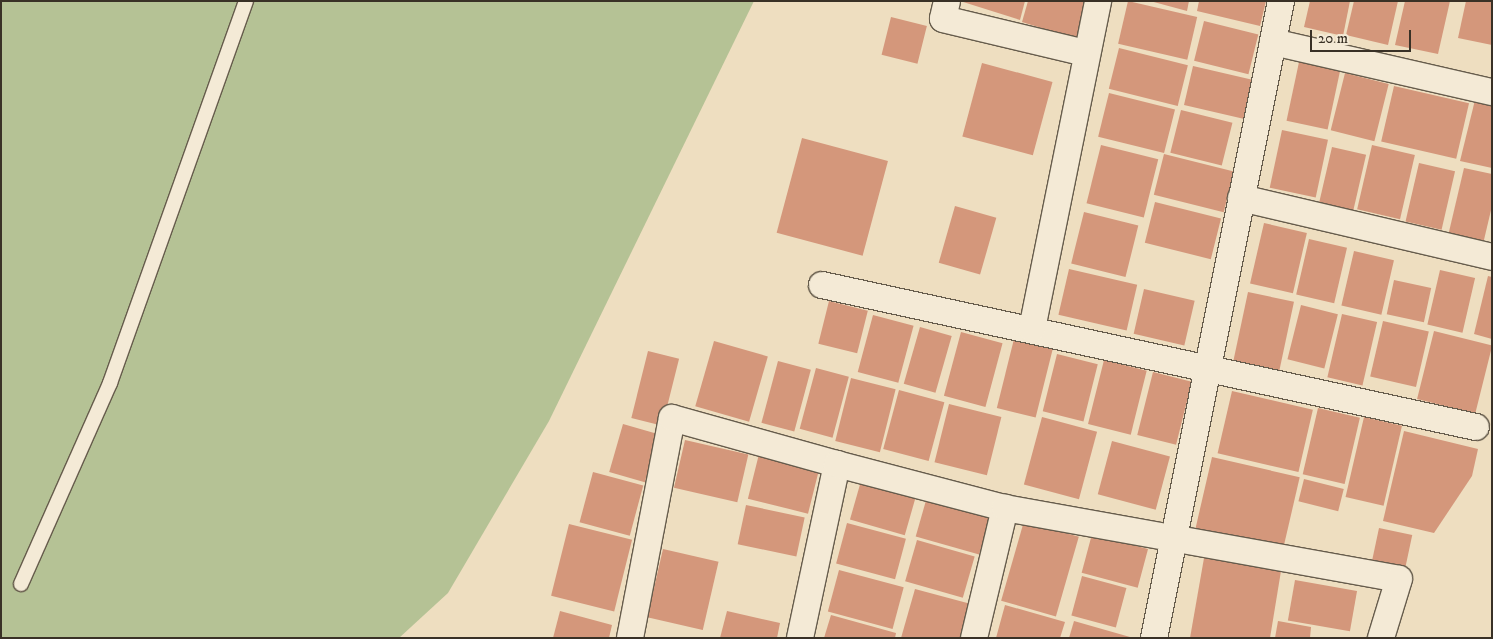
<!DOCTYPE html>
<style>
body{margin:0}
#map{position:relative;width:1493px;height:639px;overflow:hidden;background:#eedec0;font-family:"IM FELL DW Pica",serif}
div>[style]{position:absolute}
.green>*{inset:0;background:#b5c295}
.building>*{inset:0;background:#d4977b;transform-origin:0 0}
.roads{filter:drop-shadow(1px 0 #665c4c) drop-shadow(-1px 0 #665c4c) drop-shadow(0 1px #665c4c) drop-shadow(0 -1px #665c4c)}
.service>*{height:14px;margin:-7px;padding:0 7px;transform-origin:7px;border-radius:7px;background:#f4ead6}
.minor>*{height:26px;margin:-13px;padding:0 13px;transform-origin:13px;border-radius:13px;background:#f4ead6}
span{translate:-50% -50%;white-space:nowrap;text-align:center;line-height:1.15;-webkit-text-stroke:4px #f4ead6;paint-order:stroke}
.frame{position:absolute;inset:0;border:2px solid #393126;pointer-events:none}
.scale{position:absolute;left:1310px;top:30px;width:101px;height:22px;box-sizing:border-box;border:2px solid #393126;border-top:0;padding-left:6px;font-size:15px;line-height:18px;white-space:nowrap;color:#393126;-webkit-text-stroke:4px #f4ead6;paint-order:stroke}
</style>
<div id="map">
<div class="green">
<i style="clip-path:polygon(1px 1px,754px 1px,549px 421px,448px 593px,399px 638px,1px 638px)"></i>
</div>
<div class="building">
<i style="clip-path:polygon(960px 1px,1025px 1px,1020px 20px)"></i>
<i style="clip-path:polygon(1028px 1px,1091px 1px,1080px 40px,1022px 22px)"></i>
<i style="left:1128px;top:1px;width:71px;height:44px;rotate:13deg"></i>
<i style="clip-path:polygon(1150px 1px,1189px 1px,1187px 11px)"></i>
<i style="clip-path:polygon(1199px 1px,1266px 1px,1260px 26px,1197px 11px)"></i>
<i style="clip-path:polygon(1310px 1px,1350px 1px,1343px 36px,1304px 27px)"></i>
<i style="clip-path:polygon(1354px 1px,1398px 1px,1388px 45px,1346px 35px)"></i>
<i style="clip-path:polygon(1405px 1px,1450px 1px,1438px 54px,1395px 45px)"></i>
<i style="clip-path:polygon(1466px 1px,1492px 1px,1492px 45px,1458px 38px)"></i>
<i style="left:891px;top:17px;width:37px;height:39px;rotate:14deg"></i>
<i style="left:1204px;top:21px;width:56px;height:41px;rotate:14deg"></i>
<i style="left:1119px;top:48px;width:71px;height:42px;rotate:14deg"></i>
<i style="left:1299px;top:62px;width:42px;height:60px;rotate:12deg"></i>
<i style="left:982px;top:63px;width:73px;height:76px;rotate:15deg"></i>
<i style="left:1193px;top:66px;width:63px;height:40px;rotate:13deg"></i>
<i style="left:1345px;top:73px;width:45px;height:59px;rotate:14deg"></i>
<i style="left:1394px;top:86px;width:77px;height:57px;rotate:13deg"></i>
<i style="left:1109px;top:93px;width:68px;height:45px;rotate:14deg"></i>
<i style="clip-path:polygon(1475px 100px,1492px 104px,1492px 168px,1460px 161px)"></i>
<i style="left:1181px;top:110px;width:53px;height:44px;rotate:14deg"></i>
<i style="left:1282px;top:130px;width:47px;height:59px;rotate:12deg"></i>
<i style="left:802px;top:138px;width:89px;height:98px;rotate:15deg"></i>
<i style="left:1101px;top:145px;width:59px;height:60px;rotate:14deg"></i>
<i style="left:1372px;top:145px;width:44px;height:66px;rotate:13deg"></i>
<i style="left:1332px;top:147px;width:35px;height:58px;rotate:13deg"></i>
<i style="left:1164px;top:154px;width:72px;height:42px;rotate:14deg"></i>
<i style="left:1419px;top:163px;width:37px;height:60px;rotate:13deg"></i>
<i style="clip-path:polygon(1464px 168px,1492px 174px,1492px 206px,1483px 244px,1448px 236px)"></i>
<i style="left:1155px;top:202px;width:68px;height:42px;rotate:14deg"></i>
<i style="left:955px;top:206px;width:43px;height:59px;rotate:16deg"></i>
<i style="left:1084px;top:212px;width:56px;height:53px;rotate:14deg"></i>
<i style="left:1264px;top:223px;width:44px;height:62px;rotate:13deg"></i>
<i style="left:1309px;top:239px;width:39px;height:57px;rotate:13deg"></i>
<i style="left:1354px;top:251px;width:41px;height:56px;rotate:13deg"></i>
<i style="left:1069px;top:269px;width:70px;height:47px;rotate:13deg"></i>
<i style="left:1440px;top:270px;width:36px;height:56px;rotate:13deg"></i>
<i style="clip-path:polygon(1488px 276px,1492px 277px,1492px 339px,1474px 334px)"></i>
<i style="left:1394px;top:280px;width:38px;height:35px;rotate:12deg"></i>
<i style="left:1144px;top:289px;width:52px;height:46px;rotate:13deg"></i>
<i style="left:1248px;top:292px;width:47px;height:70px;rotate:12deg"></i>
<i style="left:829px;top:301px;width:40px;height:44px;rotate:14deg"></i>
<i style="left:1301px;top:305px;width:38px;height:56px;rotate:14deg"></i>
<i style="left:1342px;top:314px;width:36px;height:65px;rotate:13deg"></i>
<i style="left:873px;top:315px;width:42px;height:59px;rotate:15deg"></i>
<i style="left:1383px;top:321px;width:47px;height:57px;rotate:13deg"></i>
<i style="left:920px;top:327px;width:33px;height:59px;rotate:16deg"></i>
<i style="left:1434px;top:331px;width:60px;height:70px;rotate:14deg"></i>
<i style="left:961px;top:332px;width:43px;height:66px;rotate:15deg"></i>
<i style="left:1014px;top:339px;width:40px;height:71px;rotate:14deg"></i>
<i style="left:714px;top:341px;width:56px;height:68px;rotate:16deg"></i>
<i style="left:648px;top:351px;width:32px;height:69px;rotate:14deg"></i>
<i style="left:1057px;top:354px;width:42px;height:59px;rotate:14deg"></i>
<i style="left:1104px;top:360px;width:44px;height:66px;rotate:14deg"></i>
<i style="left:778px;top:361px;width:34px;height:64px;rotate:15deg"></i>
<i style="left:816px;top:368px;width:34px;height:63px;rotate:15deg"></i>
<i style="left:1153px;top:372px;width:40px;height:65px;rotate:14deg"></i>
<i style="left:851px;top:378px;width:46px;height:65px;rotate:14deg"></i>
<i style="left:899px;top:390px;width:47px;height:61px;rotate:15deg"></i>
<i style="left:1232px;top:391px;width:83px;height:64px;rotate:13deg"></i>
<i style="left:949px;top:404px;width:54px;height:60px;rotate:14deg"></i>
<i style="left:1318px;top:408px;width:43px;height:68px;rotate:13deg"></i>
<i style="left:1042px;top:417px;width:57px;height:70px;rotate:15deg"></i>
<i style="left:1364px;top:417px;width:39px;height:82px;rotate:13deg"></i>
<i style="left:623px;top:424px;width:37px;height:50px;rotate:16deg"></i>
<i style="clip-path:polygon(1404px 431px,1478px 449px,1472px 476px,1434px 533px,1383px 521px)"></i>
<i style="left:685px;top:440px;width:65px;height:49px;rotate:13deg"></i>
<i style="left:1112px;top:441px;width:60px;height:55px;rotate:15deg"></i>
<i style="left:759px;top:454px;width:62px;height:46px;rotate:14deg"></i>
<i style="left:1212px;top:457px;width:90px;height:73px;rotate:13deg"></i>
<i style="left:593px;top:472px;width:52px;height:52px;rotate:15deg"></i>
<i style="left:1304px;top:479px;width:41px;height:23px;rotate:14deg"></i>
<i style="left:861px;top:481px;width:57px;height:40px;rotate:16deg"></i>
<i style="left:927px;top:497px;width:66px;height:41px;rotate:16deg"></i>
<i style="left:746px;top:505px;width:60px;height:40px;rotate:12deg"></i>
<i style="left:1024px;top:521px;width:57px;height:83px;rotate:16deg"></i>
<i style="left:847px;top:523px;width:61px;height:42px;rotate:15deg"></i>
<i style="left:569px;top:524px;width:65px;height:74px;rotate:14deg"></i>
<i style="left:1379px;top:528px;width:34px;height:35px;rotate:12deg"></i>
<i style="left:1092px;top:534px;width:58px;height:40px;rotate:15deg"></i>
<i style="left:917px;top:540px;width:60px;height:43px;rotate:16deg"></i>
<i style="left:663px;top:549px;width:57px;height:70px;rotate:13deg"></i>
<i style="clip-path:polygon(1204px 558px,1281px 571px,1270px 638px,1190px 638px)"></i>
<i style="left:839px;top:570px;width:67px;height:43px;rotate:15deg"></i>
<i style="left:1082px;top:576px;width:46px;height:41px;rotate:15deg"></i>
<i style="left:1295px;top:580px;width:63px;height:41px;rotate:10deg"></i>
<i style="clip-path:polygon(915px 589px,971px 604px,961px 638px,901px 638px)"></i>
<i style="clip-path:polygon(1005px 605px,1065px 622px,1060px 638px,996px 638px)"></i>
<i style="clip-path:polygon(560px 611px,612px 625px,609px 638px,553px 638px)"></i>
<i style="clip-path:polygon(727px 611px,780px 623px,777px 638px,720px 638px)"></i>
<i style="clip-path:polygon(831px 615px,896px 633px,895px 638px,824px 638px)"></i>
<i style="clip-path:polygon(1074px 621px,1130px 637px,1130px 638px,1069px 638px)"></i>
<i style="clip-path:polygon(1278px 621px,1311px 627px,1310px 638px,1275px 638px)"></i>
</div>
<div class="roads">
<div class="service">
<i style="left:21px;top:584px;width:220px;rotate:-66.1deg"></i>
<i style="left:110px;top:383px;width:405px;rotate:-70.4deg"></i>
</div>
<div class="minor">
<i style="left:947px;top:1px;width:18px;rotate:103deg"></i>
<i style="left:943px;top:19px;width:147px;rotate:13.4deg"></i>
<i style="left:1273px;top:42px;width:225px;rotate:12.9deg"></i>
<i style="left:1241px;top:198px;width:258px;rotate:13.2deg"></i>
<i style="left:822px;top:285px;width:669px;rotate:12.25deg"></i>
<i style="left:1032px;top:329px;width:335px;rotate:-78.6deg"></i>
<i style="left:630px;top:638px;width:224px;rotate:-79.2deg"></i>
<i style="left:672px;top:418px;width:171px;rotate:15.6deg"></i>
<i style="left:800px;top:638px;width:178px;rotate:-78deg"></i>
<i style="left:837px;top:464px;width:174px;rotate:14.7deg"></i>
<i style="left:974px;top:638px;width:134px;rotate:-76.6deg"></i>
<i style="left:1005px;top:508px;width:400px;rotate:10.2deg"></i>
<i style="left:1399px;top:579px;width:62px;rotate:107deg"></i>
<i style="left:1154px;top:638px;width:650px;rotate:-78.72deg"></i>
</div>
</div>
<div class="frame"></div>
<div class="scale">20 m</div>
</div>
